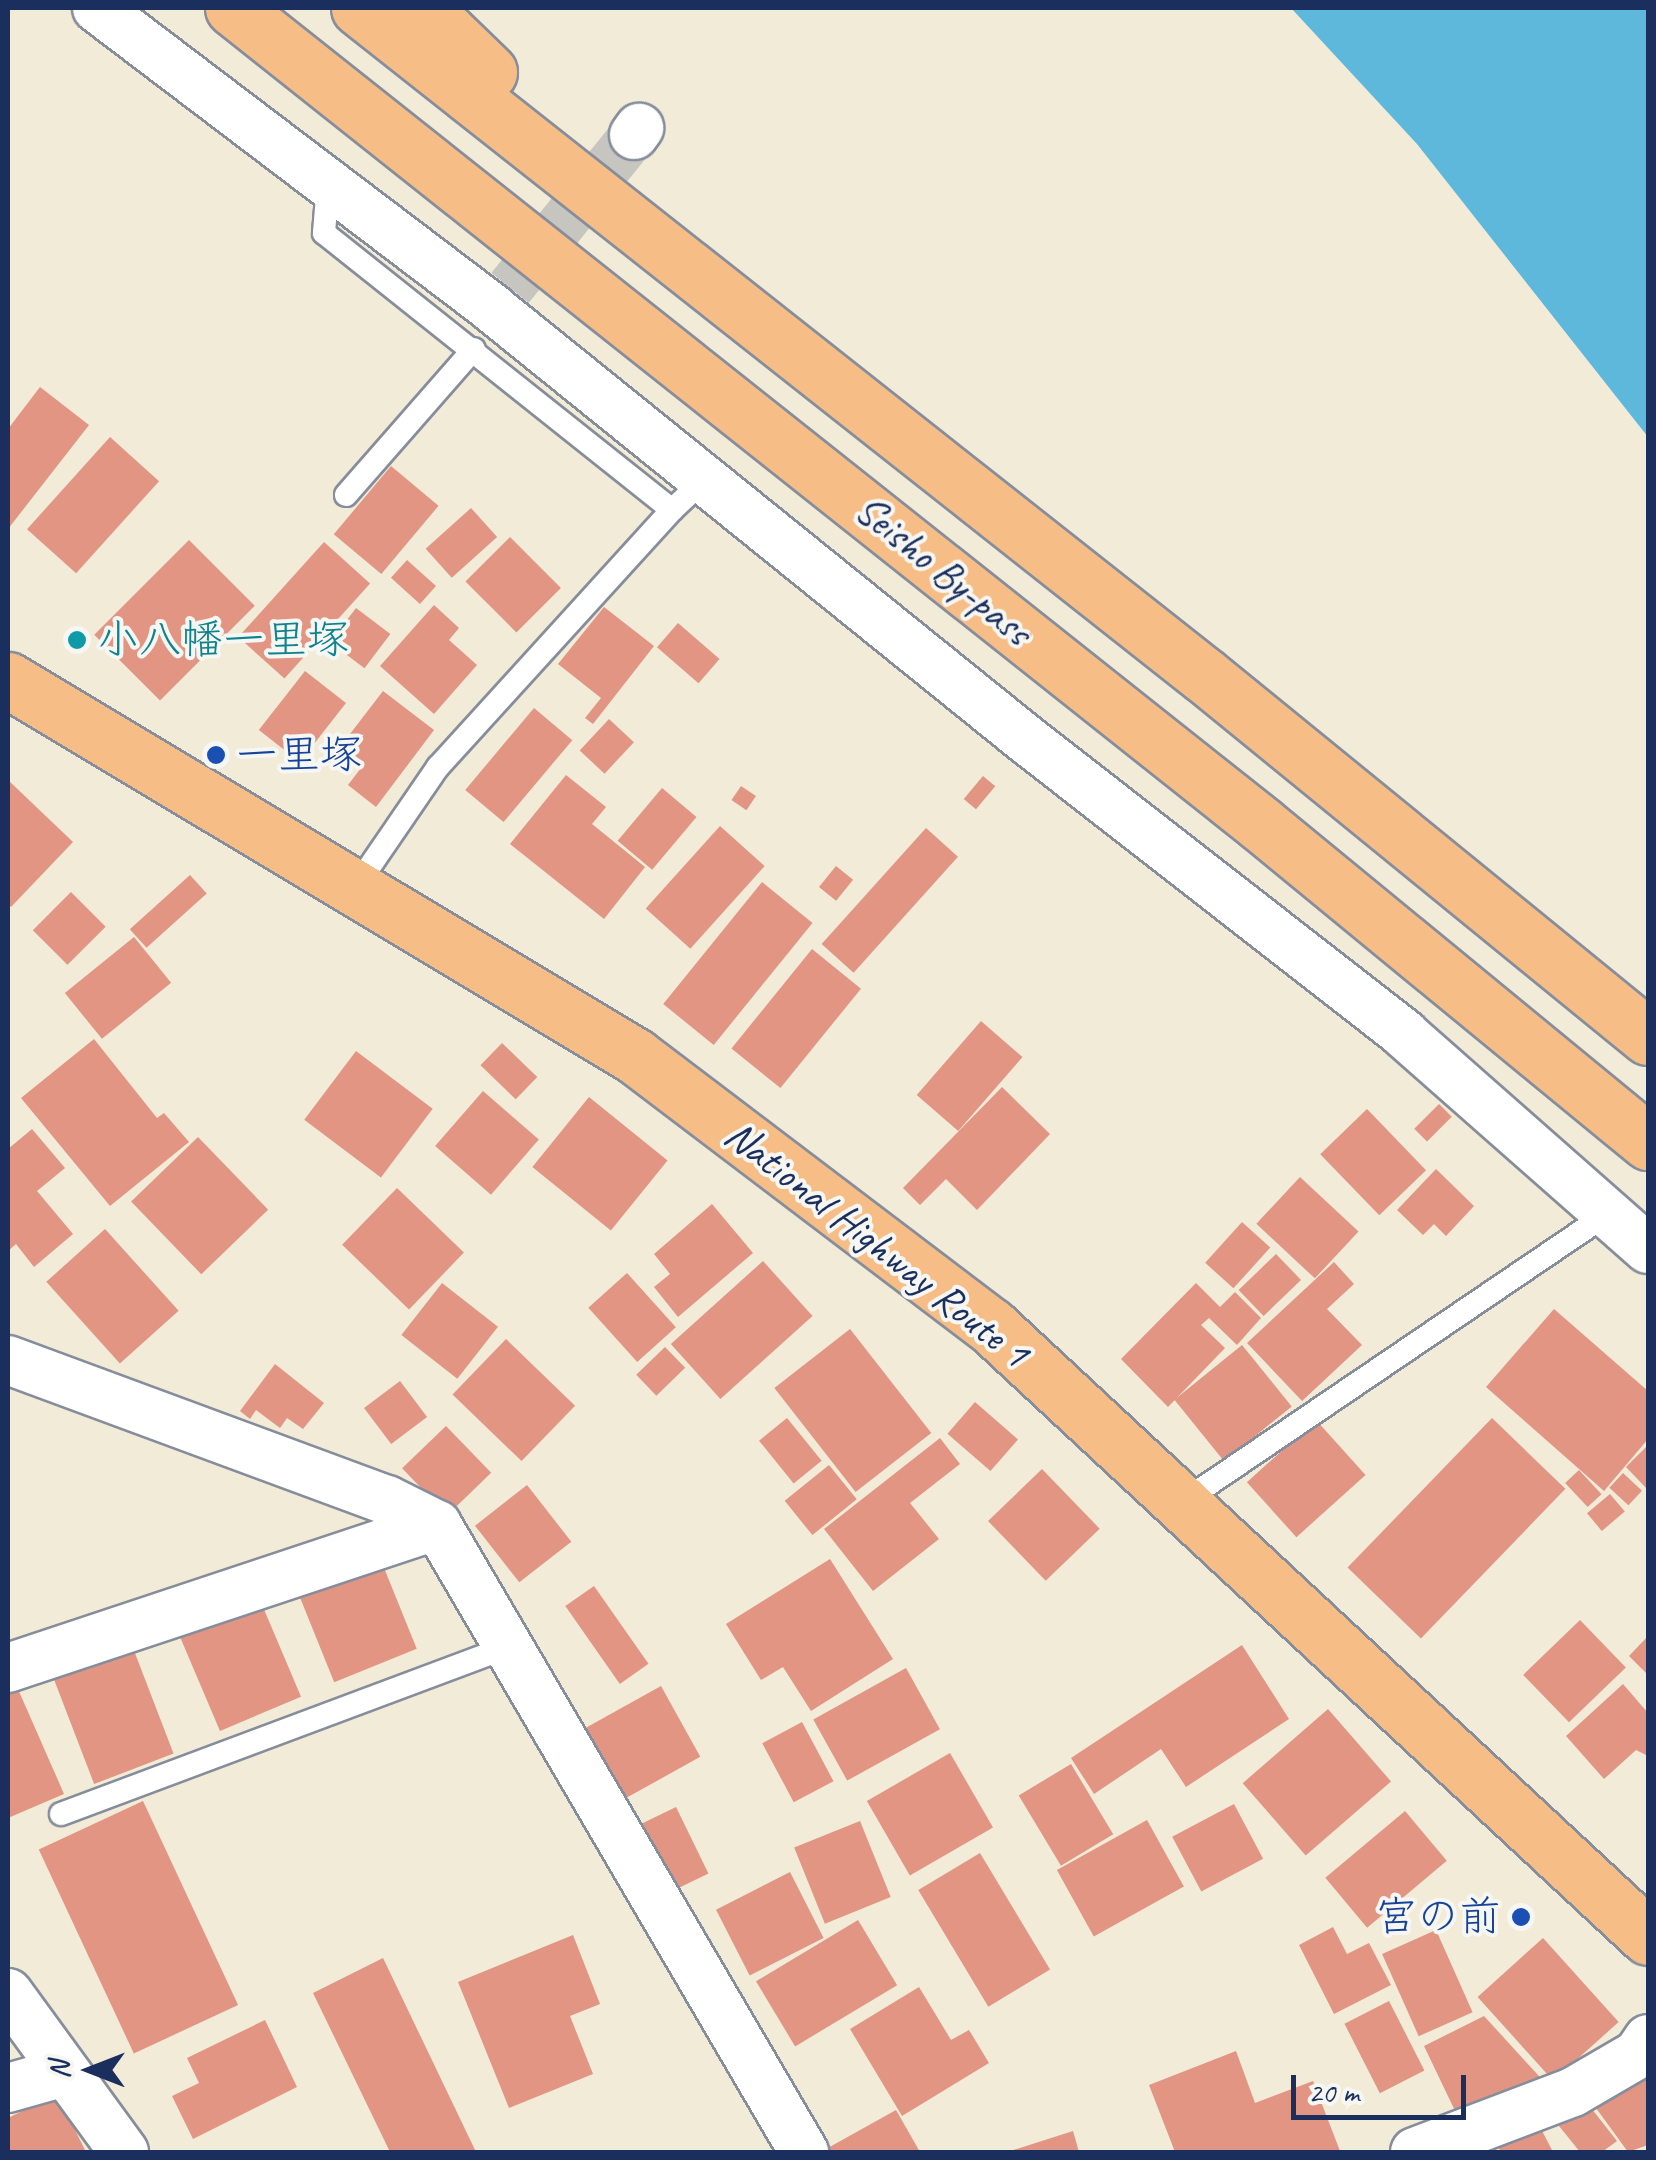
<!DOCTYPE html>
<meta charset="utf-8">
<style>
body{margin:0}
#map{position:relative;width:1656px;height:2160px;overflow:hidden;background:#f1ebd8;font-family:Caveat,"Klee One",sans-serif}
div>[style]{position:absolute}
.water>*{inset:0;background:#5eb8dc}
.building>*{inset:0;background:#e29583;transform-origin:0 0}
.minor-tunnel>*{height:48px;margin-top:-24px;transform-origin:0;background:repeating-linear-gradient(90deg,#c6c5c0 0 48px,transparent 0 72px)}
.roads{filter:drop-shadow(2px 0 #868d9b) drop-shadow(-2px 0 #868d9b) drop-shadow(0 2px #868d9b) drop-shadow(0 -2px #868d9b)}
.service>*{height:22px;margin:-11px;padding:0 11px;transform-origin:11px;border-radius:11px;background:#fff}
.minor>*{height:48px;margin:-24px;padding:0 24px;transform-origin:24px;border-radius:24px;background:#fff}
.trunk>*{height:55px;margin:-27.5px;padding:0 27.5px;transform-origin:27.5px;border-radius:27.5px;background:#f6be86}
.motorway>*{height:55px;margin:-27.5px;padding:0 27.5px;transform-origin:27.5px;border-radius:27.5px;background:#f6be86}
.dots>*{width:28px;height:28px;translate:-50% -50%;box-sizing:border-box;border:5px solid #f6f6f2;border-radius:50%}
span{translate:-50% -50%;white-space:nowrap;text-align:center;line-height:1.15;-webkit-text-stroke:8px #f6f6f2;paint-order:stroke}
.street-label{font-size:42px;color:#1b2f5e}
.culture-label{font-size:42px;color:#0d838f}
.left{translate:0 -50%;text-align:left}
.transit-label{font-size:42px;color:#164399}
.right{translate:-100% -50%;text-align:right}
.frame{position:absolute;inset:0;border:10px solid #1b2f5e;pointer-events:none}
.north{position:absolute;left:40px;top:2020px;width:100px;height:100px;-webkit-text-stroke:8px #f6f6f2;paint-order:stroke;rotate:270deg;font-size:28px;font-weight:700;line-height:40px;text-align:center;color:#1b2f5e}
.north::after{content:'';display:block;margin:auto;width:35px;height:45px;background:#1b2f5e;clip-path:polygon(50% 0,100% 100%,50% 72%,0 100%)}
.scale{position:absolute;left:1291px;top:2075px;width:175px;height:45px;box-sizing:border-box;border:5px solid #1b2f5e;border-top:0;padding-left:12px;font-size:30px;line-height:35px;white-space:nowrap;color:#1b2f5e;-webkit-text-stroke:8px #f6f6f2;paint-order:stroke}
</style>
<div id="map">
<div class="water">
<i style="clip-path:polygon(1291px 8px,1648px 8px,1648px 437px,1417px 144px)"></i>
</div>
<div class="building">
<i style="clip-path:polygon(40px 387px,89px 425px,8px 529px,8px 429px)"></i>
<i style="left:110px;top:437px;width:66px;height:124px;rotate:42deg"></i>
<i style="left:391px;top:466px;width:62px;height:89px;rotate:40deg"></i>
<i style="left:471px;top:508px;width:39px;height:61px;rotate:48deg"></i>
<i style="left:510px;top:537px;width:72px;height:63px;rotate:45deg"></i>
<i style="left:189px;top:540px;width:93px;height:134px;rotate:45deg"></i>
<i style="left:324px;top:542px;width:62px;height:128px;rotate:42deg"></i>
<i style="left:407px;top:560px;width:39px;height:24px;rotate:42deg"></i>
<i style="clip-path:polygon(434px 605px,459px 628px,449px 640px,477px 665px,434px 714px,380px 666px)"></i>
<i style="clip-path:polygon(604px 607px,654px 646px,593px 724px,585px 718px,601px 698px,558px 664px)"></i>
<i style="left:356px;top:608px;width:43px;height:43px;rotate:37deg"></i>
<i style="left:678px;top:623px;width:55px;height:32px;rotate:41deg"></i>
<i style="left:305px;top:671px;width:52px;height:75px;rotate:38deg"></i>
<i style="clip-path:polygon(383px 691px,434px 730px,376px 807px,348px 785px,364px 764px,340px 747px)"></i>
<i style="left:534px;top:708px;width:50px;height:107px;rotate:40deg"></i>
<i style="left:609px;top:719px;width:34px;height:43px;rotate:43deg"></i>
<i style="clip-path:polygon(566px 775px,606px 807px,592px 824px,645px 867px,604px 919px,510px 844px)"></i>
<i style="left:983px;top:776px;width:16px;height:30px;rotate:40deg"></i>
<i style="clip-path:polygon(8px 780px,73px 842px,11px 907px,8px 903px)"></i>
<i style="left:741px;top:786px;width:18px;height:17px;rotate:34deg"></i>
<i style="left:662px;top:788px;width:45px;height:69px;rotate:40deg"></i>
<i style="left:720px;top:826px;width:60px;height:111px;rotate:42deg"></i>
<i style="left:926px;top:828px;width:43px;height:156px;rotate:42deg"></i>
<i style="left:836px;top:866px;width:22px;height:27px;rotate:39deg"></i>
<i style="left:190px;top:875px;width:25px;height:81px;rotate:48deg"></i>
<i style="left:762px;top:882px;width:65px;height:157px;rotate:39deg"></i>
<i style="left:71px;top:892px;width:49px;height:54px;rotate:45deg"></i>
<i style="left:134px;top:937px;width:59px;height:89px;rotate:51deg"></i>
<i style="left:812px;top:949px;width:63px;height:128px;rotate:39deg"></i>
<i style="left:981px;top:1021px;width:55px;height:98px;rotate:41deg"></i>
<i style="clip-path:polygon(94px 1039px,157px 1118px,164px 1113px,189px 1142px,110px 1206px,21px 1098px)"></i>
<i style="left:502px;top:1043px;width:49px;height:31px;rotate:44deg"></i>
<i style="left:356px;top:1051px;width:96px;height:86px;rotate:37deg"></i>
<i style="clip-path:polygon(1002px 1087px,1050px 1134px,977px 1210px,946px 1179px,920px 1205px,903px 1188px)"></i>
<i style="left:483px;top:1091px;width:74px;height:73px;rotate:41deg"></i>
<i style="left:589px;top:1097px;width:101px;height:90px;rotate:39deg"></i>
<i style="left:1439px;top:1104px;width:18px;height:35px;rotate:45deg"></i>
<i style="left:1367px;top:1109px;width:85px;height:65px;rotate:46deg"></i>
<i style="clip-path:polygon(32px 1129px,65px 1168px,37px 1191px,73px 1234px,34px 1267px,16px 1244px,8px 1251px,8px 1149px)"></i>
<i style="left:198px;top:1137px;width:101px;height:93px;rotate:46deg"></i>
<i style="clip-path:polygon(1436px 1169px,1474px 1206px,1446px 1236px,1434px 1224px,1423px 1235px,1397px 1210px)"></i>
<i style="left:1300px;top:1177px;width:80px;height:64px;rotate:43deg"></i>
<i style="left:397px;top:1188px;width:93px;height:79px;rotate:44deg"></i>
<i style="clip-path:polygon(712px 1204px,753px 1253px,678px 1317px,654px 1287px,670px 1274px,654px 1254px)"></i>
<i style="left:1242px;top:1222px;width:38px;height:55px;rotate:42deg"></i>
<i style="left:105px;top:1229px;width:110px;height:79px;rotate:48deg"></i>
<i style="left:1276px;top:1254px;width:36px;height:52px;rotate:46deg"></i>
<i style="left:763px;top:1261px;width:74px;height:124px;rotate:48deg"></i>
<i style="clip-path:polygon(1334px 1262px,1354px 1284px,1327px 1309px,1362px 1345px,1302px 1401px,1247px 1343px)"></i>
<i style="left:627px;top:1273px;width:73px;height:52px;rotate:48deg"></i>
<i style="left:442px;top:1283px;width:71px;height:66px;rotate:38deg"></i>
<i style="clip-path:polygon(1196px 1283px,1220px 1307px,1235px 1292px,1261px 1318px,1237px 1345px,1209px 1318px,1201px 1325px,1225px 1348px,1168px 1407px,1121px 1359px)"></i>
<i style="clip-path:polygon(1554px 1309px,1648px 1391px,1648px 1439px,1604px 1491px,1486px 1387px)"></i>
<i style="left:850px;top:1329px;width:132px;height:96px;rotate:52deg"></i>
<i style="left:506px;top:1339px;width:96px;height:77px;rotate:44deg"></i>
<i style="left:1242px;top:1345px;width:79px;height:87px;rotate:51deg"></i>
<i style="left:665px;top:1347px;width:29px;height:40px;rotate:46deg"></i>
<i style="clip-path:polygon(275px 1364px,324px 1403px,303px 1429px,287px 1418px,280px 1428px,256px 1410px,250px 1419px,240px 1411px)"></i>
<i style="left:400px;top:1381px;width:45px;height:45px;rotate:53deg"></i>
<i style="left:975px;top:1402px;width:57px;height:42px;rotate:41deg"></i>
<i style="left:787px;top:1418px;width:55px;height:36px;rotate:51deg"></i>
<i style="left:1492px;top:1418px;width:102px;height:208px;rotate:44deg"></i>
<i style="left:1316px;top:1420px;width:74px;height:93px;rotate:48deg"></i>
<i style="left:446px;top:1426px;width:65px;height:61px;rotate:46deg"></i>
<i style="clip-path:polygon(940px 1438px,960px 1464px,910px 1503px,939px 1539px,873px 1591px,824px 1529px)"></i>
<i style="clip-path:polygon(1648px 1445px,1648px 1490px,1626px 1467px)"></i>
<i style="left:829px;top:1465px;width:44px;height:57px;rotate:51deg"></i>
<i style="left:1042px;top:1469px;width:83px;height:75px;rotate:46deg"></i>
<i style="left:1579px;top:1470px;width:33px;height:19px;rotate:47deg"></i>
<i style="left:1623px;top:1473px;width:26px;height:20px;rotate:43deg"></i>
<i style="left:527px;top:1485px;width:72px;height:66px;rotate:52deg"></i>
<i style="left:1610px;top:1494px;width:23px;height:30px;rotate:50deg"></i>
<i style="left:380px;top:1558px;width:98px;height:89px;rotate:68deg"></i>
<i style="clip-path:polygon(830px 1559px,893px 1659px,811px 1711px,783px 1667px,761px 1680px,726px 1624px)"></i>
<i style="left:594px;top:1586px;width:95px;height:35px;rotate:55deg"></i>
<i style="left:260px;top:1600px;width:105px;height:88px;rotate:67deg"></i>
<i style="left:1580px;top:1620px;width:66px;height:79px;rotate:46deg"></i>
<i style="left:128px;top:1635px;width:127px;height:85px;rotate:69deg"></i>
<i style="clip-path:polygon(1648px 1636px,1648px 1675px,1629px 1656px)"></i>
<i style="clip-path:polygon(1242px 1645px,1289px 1719px,1186px 1787px,1161px 1749px,1094px 1794px,1071px 1758px)"></i>
<i style="left:906px;top:1668px;width:70px;height:106px;rotate:61deg"></i>
<i style="clip-path:polygon(14px 1680px,64px 1794px,8px 1818px,8px 1683px)"></i>
<i style="clip-path:polygon(1623px 1684px,1648px 1713px,1648px 1756px,1636px 1750px,1604px 1779px,1566px 1736px)"></i>
<i style="left:661px;top:1686px;width:81px;height:90px;rotate:61deg"></i>
<i style="left:1328px;top:1709px;width:96px;height:113px;rotate:49deg"></i>
<i style="left:802px;top:1722px;width:67px;height:45px;rotate:62deg"></i>
<i style="left:950px;top:1753px;width:86px;height:96px;rotate:60deg"></i>
<i style="left:1071px;top:1764px;width:82px;height:61px;rotate:59deg"></i>
<i style="left:143px;top:1801px;width:225px;height:115px;rotate:65deg"></i>
<i style="left:1234px;top:1804px;width:62px;height:70px;rotate:62deg"></i>
<i style="left:676px;top:1807px;width:74px;height:43px;rotate:64deg"></i>
<i style="left:1405px;top:1811px;width:65px;height:104px;rotate:50deg"></i>
<i style="left:1147px;top:1820px;width:76px;height:103px;rotate:61deg"></i>
<i style="left:860px;top:1821px;width:82px;height:71px;rotate:68deg"></i>
<i style="left:980px;top:1853px;width:136px;height:72px;rotate:59deg"></i>
<i style="left:790px;top:1872px;width:74px;height:83px;rotate:63deg"></i>
<i style="left:858px;top:1920px;width:76px;height:119px;rotate:59deg"></i>
<i style="clip-path:polygon(1333px 1927px,1347px 1954px,1369px 1943px,1391px 1985px,1334px 2014px,1299px 1945px)"></i>
<i style="left:1436px;top:1930px;width:90px;height:59px;rotate:66deg"></i>
<i style="clip-path:polygon(573px 1935px,600px 2004px,570px 2016px,593px 2074px,509px 2108px,458px 1982px)"></i>
<i style="left:1543px;top:1938px;width:113px;height:88px;rotate:48deg"></i>
<i style="clip-path:polygon(383px 1958px,476px 2152px,390px 2152px,313px 1993px)"></i>
<i style="clip-path:polygon(919px 1987px,951px 2040px,969px 2030px,989px 2063px,902px 2116px,850px 2029px)"></i>
<i style="left:1389px;top:2001px;width:78px;height:50px;rotate:63deg"></i>
<i style="clip-path:polygon(1484px 2016px,1549px 2087px,1517px 2107px,1505px 2091px,1457px 2115px,1424px 2046px)"></i>
<i style="clip-path:polygon(265px 2020px,297px 2087px,193px 2139px,172px 2096px,199px 2083px,187px 2058px)"></i>
<i style="clip-path:polygon(1236px 2051px,1255px 2103px,1313px 2081px,1340px 2151px,1175px 2152px,1149px 2085px)"></i>
<i style="clip-path:polygon(1648px 2070px,1648px 2145px,1628px 2152px,1596px 2108px)"></i>
<i style="clip-path:polygon(57px 2094px,86px 2152px,8px 2152px,8px 2118px)"></i>
<i style="clip-path:polygon(1584px 2099px,1617px 2141px,1602px 2152px,1580px 2152px,1555px 2121px)"></i>
<i style="clip-path:polygon(896px 2110px,920px 2152px,828px 2152px,826px 2149px)"></i>
<i style="clip-path:polygon(1538px 2123px,1553px 2152px,1501px 2152px,1497px 2145px)"></i>
<i style="clip-path:polygon(1073px 2131px,1079px 2152px,1007px 2152px)"></i>
</div>
<div class="minor-tunnel">
<i style="left:510px;top:288px;width:197px;rotate:-51deg"></i>
</div>
<div class="roads">
<div class="service">
<i style="left:328px;top:184px;width:49px;rotate:94.7deg"></i>
<i style="left:324px;top:233px;width:445px;rotate:38.5deg"></i>
<i style="left:672px;top:510px;width:47px;rotate:-43.3deg"></i>
<i style="left:346px;top:495px;width:194px;rotate:-48.8deg"></i>
<i style="left:355px;top:888px;width:147px;rotate:-55.6deg"></i>
<i style="left:438px;top:767px;width:348px;rotate:-47.7deg"></i>
<i style="left:1181px;top:1503px;width:518px;rotate:-34.15deg"></i>
<i style="left:61px;top:1814px;width:479px;rotate:-20.5deg"></i>
</div>
<div class="minor">
<i style="left:97px;top:8px;width:497px;rotate:37.2deg"></i>
<i style="left:493px;top:309px;width:686px;rotate:38.91deg"></i>
<i style="left:1027px;top:740px;width:478px;rotate:37.9deg"></i>
<i style="left:1404px;top:1034px;width:325px;rotate:41.4deg"></i>
<i style="left:634px;top:135px;width:9px;rotate:-54deg"></i>
<i style="left:8px;top:1360px;width:404px;rotate:20.3deg"></i>
<i style="left:387px;top:1500px;width:56px;rotate:26.6deg"></i>
<i style="left:437px;top:1525px;width:727px;rotate:59.66deg"></i>
<i style="left:8px;top:1668px;width:452px;rotate:-18.4deg"></i>
<i style="left:8px;top:1993px;width:197px;rotate:53.9deg"></i>
<i style="left:8px;top:2088px;width:58px;rotate:-15.9deg"></i>
<i style="left:1415px;top:2152px;width:169px;rotate:-20.8deg"></i>
<i style="left:1573px;top:2092px;width:75px;rotate:-30.3deg"></i>
<i style="left:1638px;top:2054px;width:18px;rotate:-56deg"></i>
</div>
<div class="trunk">
<i style="left:8px;top:680px;width:731px;rotate:30.95deg"></i>
<i style="left:635px;top:1056px;width:447px;rotate:37.2deg"></i>
<i style="left:991px;top:1326px;width:897px;rotate:42.92deg"></i>
</div>
<div class="motorway">
<i style="left:233px;top:8px;width:1312px;rotate:38.44deg"></i>
<i style="left:1261px;top:824px;width:501px;rotate:39.41deg"></i>
<i style="left:359px;top:8px;width:1077px;rotate:38.29deg"></i>
<i style="left:1204px;top:675px;width:573px;rotate:39.19deg"></i>
<i style="left:423px;top:8px;width:92px;rotate:44.1deg"></i>
</div>
</div>
<div class="dots">
<i style="left:77px;top:640px;background:#0f9aa8"></i>
<i style="left:216px;top:755px;background:#1a4fb4"></i>
<i style="left:1521px;top:1917px;background:#1a4fb4"></i>
</div>
<div class="street-label">
<span style="left:943px;top:571px;rotate:39deg">Seisho By-pass</span>
<span style="left:877px;top:1244px;rotate:38deg">National Highway Route 1</span>
</div>
<div class="culture-label">
<span class="left" style="left:97px;top:640px">小八幡一里塚</span>
</div>
<div class="transit-label">
<span class="left" style="left:236px;top:755px">一里塚</span>
<span class="right" style="left:1501px;top:1917px">宮の前</span>
</div>
<div class="frame"></div>
<div class="north">N</div>
<div class="scale">20 m</div>
</div>
